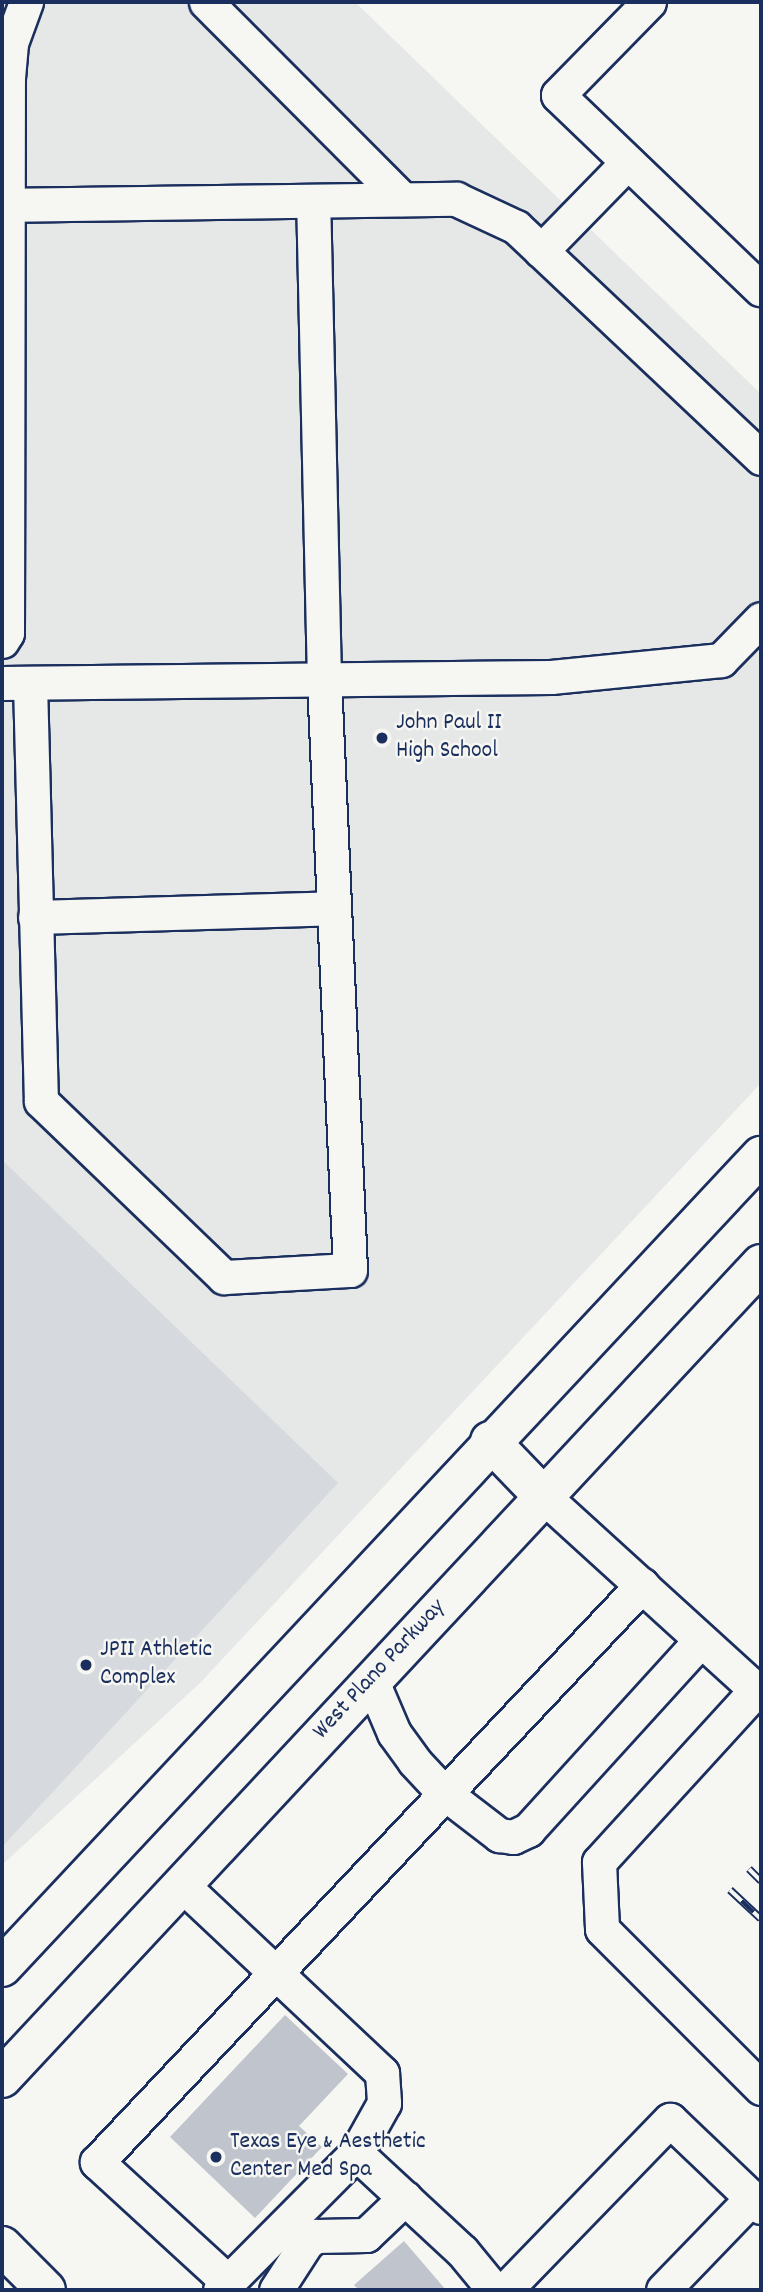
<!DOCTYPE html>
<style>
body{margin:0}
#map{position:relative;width:763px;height:2292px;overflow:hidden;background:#f6f6f2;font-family:Dekko,sans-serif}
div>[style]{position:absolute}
.built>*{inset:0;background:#e6e7e7}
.green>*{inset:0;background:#d6d9dd}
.building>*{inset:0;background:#c0c4cd}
.roads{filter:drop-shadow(2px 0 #1b2f5e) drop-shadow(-2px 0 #1b2f5e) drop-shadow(0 2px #1b2f5e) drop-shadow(0 -2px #1b2f5e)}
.minor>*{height:33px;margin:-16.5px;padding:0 16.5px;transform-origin:16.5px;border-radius:16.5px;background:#f6f6f2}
.major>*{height:38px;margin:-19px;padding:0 19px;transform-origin:19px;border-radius:19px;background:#f6f6f2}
.rail>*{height:8px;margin-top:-4px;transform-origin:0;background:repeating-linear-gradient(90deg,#f6f6f2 0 16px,#1b2f5e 0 32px);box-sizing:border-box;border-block:2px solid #1b2f5e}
.dots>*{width:19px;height:19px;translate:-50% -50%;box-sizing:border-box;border:4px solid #f6f6f2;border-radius:50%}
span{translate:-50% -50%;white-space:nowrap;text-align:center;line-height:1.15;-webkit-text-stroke:5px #f6f6f2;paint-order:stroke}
.poi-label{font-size:24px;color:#1b2f5e}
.left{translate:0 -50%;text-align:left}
.street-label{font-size:24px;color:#1b2f5e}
.frame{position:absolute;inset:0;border:4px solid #1b2f5e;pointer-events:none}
</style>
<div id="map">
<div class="built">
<i style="clip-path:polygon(2px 2px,355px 2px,761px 394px,761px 1083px,200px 1683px,2px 1865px)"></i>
</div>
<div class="green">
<i style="clip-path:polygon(2px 1160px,338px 1483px,2px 1847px)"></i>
</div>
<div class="building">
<i style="clip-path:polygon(285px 2015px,348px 2074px,299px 2126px,322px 2147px,255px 2218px,170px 2137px)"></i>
<i style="clip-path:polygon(404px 2241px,446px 2290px,359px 2290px,354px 2285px)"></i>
</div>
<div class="roads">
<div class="minor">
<i style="left:206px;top:2px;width:278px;rotate:45.1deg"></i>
<i style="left:649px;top:2px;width:130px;rotate:134.4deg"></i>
<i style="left:558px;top:95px;width:281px;rotate:43.8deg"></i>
<i style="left:2px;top:205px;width:454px;rotate:-0.8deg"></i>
<i style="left:456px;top:199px;width:66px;rotate:25deg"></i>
<i style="left:516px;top:227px;width:337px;rotate:43.3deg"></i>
<i style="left:541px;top:251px;width:124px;rotate:-45.7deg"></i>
<i style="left:2px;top:641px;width:9px;rotate:-58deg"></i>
<i style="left:7px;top:633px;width:555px;rotate:-89.9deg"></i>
<i style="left:8px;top:78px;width:35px;rotate:-85deg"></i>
<i style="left:11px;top:43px;width:44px;rotate:-69.9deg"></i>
<i style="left:2px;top:683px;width:549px;rotate:-0.63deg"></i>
<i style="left:551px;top:677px;width:171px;rotate:-5.7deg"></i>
<i style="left:721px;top:660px;width:57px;rotate:-45.7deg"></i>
<i style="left:30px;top:683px;width:418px;rotate:88.5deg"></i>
<i style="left:41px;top:1101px;width:254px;rotate:43.9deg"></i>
<i style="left:224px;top:1277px;width:126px;rotate:-3.2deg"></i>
<i style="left:350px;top:1270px;width:591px;rotate:-92.52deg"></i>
<i style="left:324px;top:680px;width:478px;rotate:-91.3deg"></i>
<i style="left:35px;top:917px;width:299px;rotate:-1.7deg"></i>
<i style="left:542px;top:1495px;width:290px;rotate:42.3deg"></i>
<i style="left:756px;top:1690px;width:233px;rotate:132.4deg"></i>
<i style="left:599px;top:1862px;width:67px;rotate:87.4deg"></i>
<i style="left:602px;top:1929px;width:225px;rotate:45deg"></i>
<i style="left:371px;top:1679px;width:59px;rotate:66.9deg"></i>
<i style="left:394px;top:1733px;width:34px;rotate:54deg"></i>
<i style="left:414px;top:1761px;width:42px;rotate:46.9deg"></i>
<i style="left:443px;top:1792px;width:71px;rotate:37.5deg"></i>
<i style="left:499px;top:1835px;width:14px;rotate:8deg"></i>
<i style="left:513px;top:1837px;width:17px;rotate:-25deg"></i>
<i style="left:528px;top:1830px;width:257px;rotate:-47.7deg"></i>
<i style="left:181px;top:1884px;width:276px;rotate:43.2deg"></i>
<i style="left:382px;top:2073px;width:30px;rotate:86deg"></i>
<i style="left:384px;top:2103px;width:57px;rotate:119.2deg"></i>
<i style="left:228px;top:2282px;width:178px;rotate:-137.5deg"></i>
<i style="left:97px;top:2162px;width:794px;rotate:-46.63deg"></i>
<i style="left:220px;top:2290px;width:193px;rotate:-45.2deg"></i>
<i style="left:356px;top:2153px;width:144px;rotate:42.8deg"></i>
<i style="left:462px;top:2251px;width:50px;rotate:50.6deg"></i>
<i style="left:276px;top:2290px;width:57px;rotate:-57.1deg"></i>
<i style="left:307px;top:2242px;width:11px;rotate:-34deg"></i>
<i style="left:316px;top:2236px;width:50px;rotate:-1.1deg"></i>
<i style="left:366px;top:2235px;width:54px;rotate:-43.5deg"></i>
<i style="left:505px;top:2290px;width:237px;rotate:-45.9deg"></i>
<i style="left:670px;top:2120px;width:126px;rotate:43.7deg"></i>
<i style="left:663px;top:2290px;width:127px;rotate:-46deg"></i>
</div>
<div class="major">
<i style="left:490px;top:1441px;width:75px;rotate:46.1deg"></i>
<i style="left:2px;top:1967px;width:1111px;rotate:-46.9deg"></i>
<i style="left:2px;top:2078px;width:1113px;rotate:-47deg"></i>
<i style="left:2px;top:2246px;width:62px;rotate:45deg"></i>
</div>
</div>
<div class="rail">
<i style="left:749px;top:1869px;width:17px;rotate:45deg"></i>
<i style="left:730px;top:1890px;width:42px;rotate:43.1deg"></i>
</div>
<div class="dots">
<i style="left:382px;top:738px;background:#1b2f5e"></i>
<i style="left:86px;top:1665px;background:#1b2f5e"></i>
<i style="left:216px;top:2157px;background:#1b2f5e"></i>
</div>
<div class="poi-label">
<span class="left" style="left:396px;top:738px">John Paul II<br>High School</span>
<span class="left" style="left:100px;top:1665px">JPII Athletic<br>Complex</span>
<span class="left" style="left:230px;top:2157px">Texas Eye &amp; Aesthetic<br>Center Med Spa</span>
</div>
<div class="street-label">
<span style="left:380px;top:1670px;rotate:-47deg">West Plano Parkway</span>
</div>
<div class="frame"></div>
</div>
